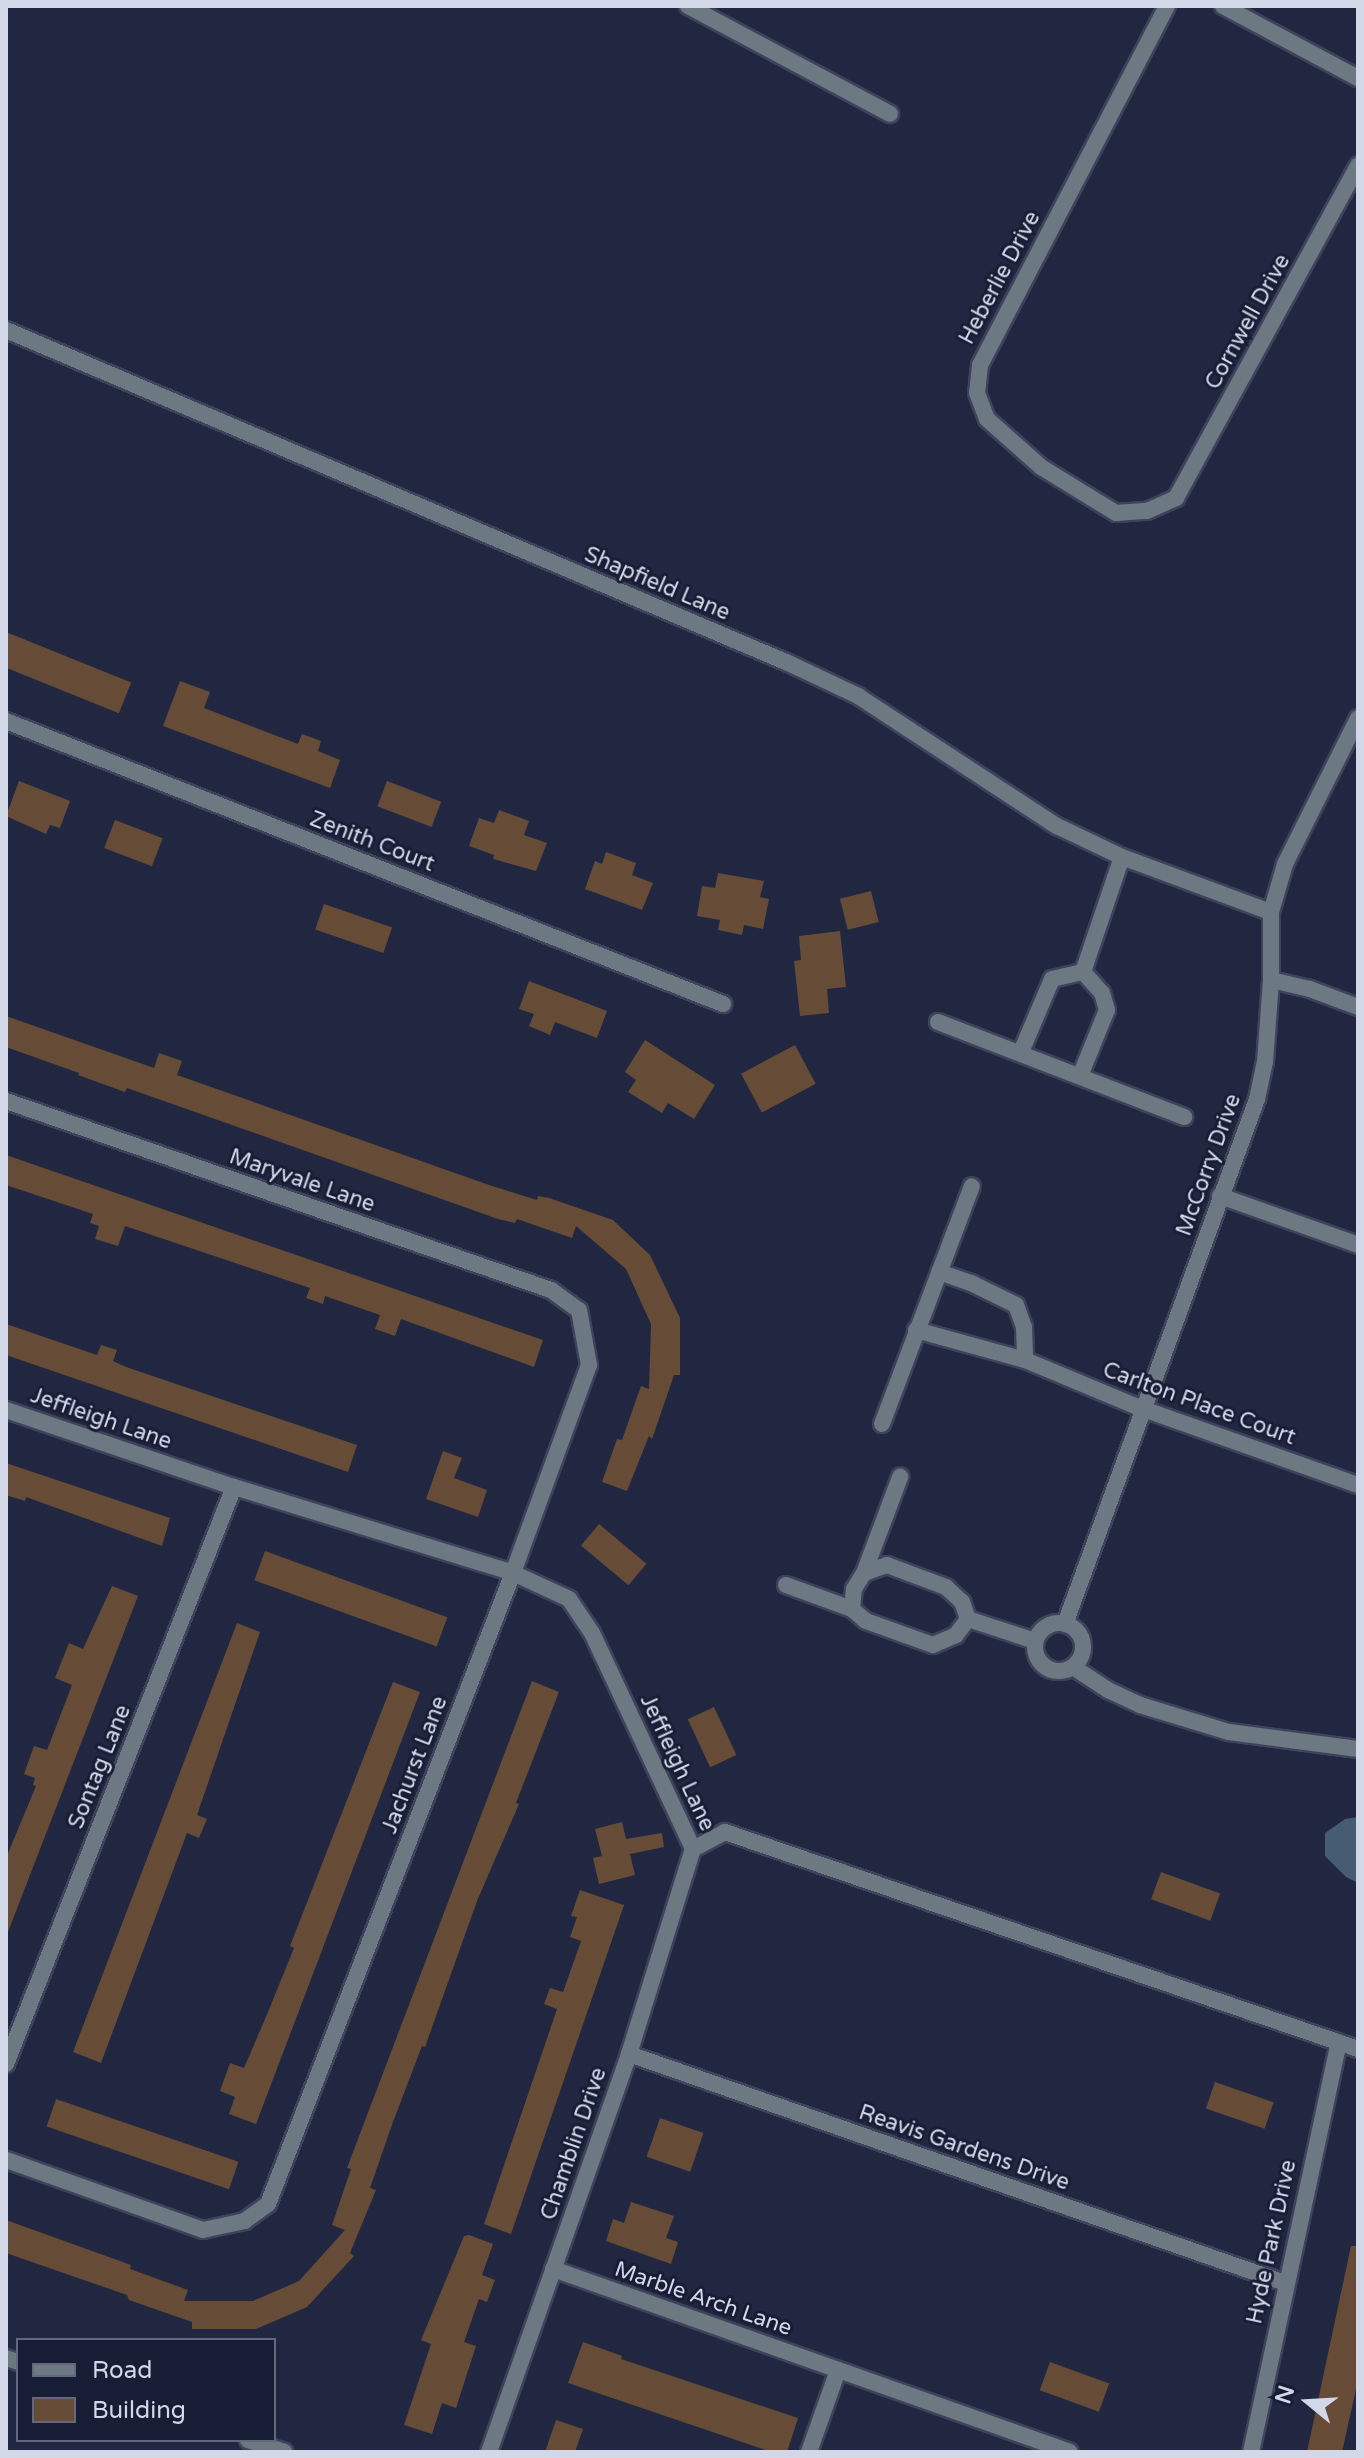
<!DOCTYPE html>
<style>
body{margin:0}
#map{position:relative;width:1364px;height:2458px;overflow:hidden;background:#212740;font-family:"Varela Round",sans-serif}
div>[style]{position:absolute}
.water>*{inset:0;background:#455c73}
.building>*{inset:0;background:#664b37;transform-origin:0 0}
.roads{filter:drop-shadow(2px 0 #3d435b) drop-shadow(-2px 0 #3d435b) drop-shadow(0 2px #3d435b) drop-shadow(0 -2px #3d435b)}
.minor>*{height:16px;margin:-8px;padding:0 8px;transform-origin:8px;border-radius:8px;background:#6c7882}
.minor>.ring{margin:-8px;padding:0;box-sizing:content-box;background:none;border:16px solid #6c7882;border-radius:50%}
span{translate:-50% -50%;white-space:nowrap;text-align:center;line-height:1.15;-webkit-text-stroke:6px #181d36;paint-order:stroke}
.street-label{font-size:22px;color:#d3d8e9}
.frame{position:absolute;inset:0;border:8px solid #d3d8e9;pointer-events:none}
.legend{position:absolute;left:16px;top:2338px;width:260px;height:104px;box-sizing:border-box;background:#181d36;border:2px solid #63687e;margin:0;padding:10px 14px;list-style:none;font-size:24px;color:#d3d8e9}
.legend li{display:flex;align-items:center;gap:16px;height:40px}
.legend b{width:40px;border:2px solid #63687e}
.north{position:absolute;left:1268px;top:2362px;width:80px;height:80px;-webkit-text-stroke:6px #181d36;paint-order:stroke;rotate:288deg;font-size:22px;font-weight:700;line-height:32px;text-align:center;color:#d3d8e9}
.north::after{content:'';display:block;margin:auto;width:28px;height:36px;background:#d3d8e9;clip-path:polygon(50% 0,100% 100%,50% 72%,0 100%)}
</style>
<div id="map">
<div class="water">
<i style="clip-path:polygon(1358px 1817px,1358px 1883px,1346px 1877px,1325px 1856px,1325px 1833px,1345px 1819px)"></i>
</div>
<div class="building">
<i style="left:6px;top:632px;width:135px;height:33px;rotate:22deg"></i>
<i style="clip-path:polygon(180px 681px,210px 692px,204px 708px,298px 744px,302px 734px,321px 741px,318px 751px,340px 760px,330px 788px,163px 726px)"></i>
<i style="clip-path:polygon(19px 781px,70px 801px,60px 828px,50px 825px,46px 834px,6px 816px)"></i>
<i style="left:387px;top:781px;width:58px;height:27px;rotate:21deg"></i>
<i style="clip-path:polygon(499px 810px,529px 821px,524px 835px,547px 843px,536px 871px,493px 859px,494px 855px,469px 846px,479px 818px,494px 823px)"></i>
<i style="left:115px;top:820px;width:51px;height:30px;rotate:21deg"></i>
<i style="clip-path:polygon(606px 852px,636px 863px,632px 875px,653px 883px,642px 910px,585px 889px,595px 861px,602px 864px)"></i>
<i style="clip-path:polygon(718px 873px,764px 881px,760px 897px,769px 899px,763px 929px,744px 925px,742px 935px,718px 930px,720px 920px,697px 916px,702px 886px,715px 888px)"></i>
<i style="left:871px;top:891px;width:32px;height:32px;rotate:76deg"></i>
<i style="left:324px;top:904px;width:72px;height:27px;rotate:19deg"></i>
<i style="clip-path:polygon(840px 931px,846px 987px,827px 989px,829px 1013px,800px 1016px,794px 961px,801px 960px,799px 936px)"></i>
<i style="clip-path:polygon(529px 981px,607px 1011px,597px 1038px,555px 1022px,550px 1035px,529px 1026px,534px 1014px,519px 1009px)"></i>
<i style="clip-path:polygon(6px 1016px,154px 1068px,159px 1053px,182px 1061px,177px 1075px,492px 1186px,537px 1200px,538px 1196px,549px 1198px,613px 1220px,650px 1255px,680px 1318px,680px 1375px,674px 1375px,652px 1439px,649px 1436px,627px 1491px,602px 1482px,617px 1439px,622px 1440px,641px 1386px,649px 1389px,651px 1324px,626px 1269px,576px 1226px,572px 1238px,517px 1219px,515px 1223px,498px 1219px,127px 1088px,125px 1092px,78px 1075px,79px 1073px,6px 1047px)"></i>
<i style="clip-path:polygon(645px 1040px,715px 1085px,694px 1119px,668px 1103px,662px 1113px,628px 1092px,636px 1080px,625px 1072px)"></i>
<i style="left:795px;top:1045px;width:44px;height:61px;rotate:62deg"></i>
<i style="clip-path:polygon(6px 1155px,543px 1340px,534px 1367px,401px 1319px,395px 1336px,375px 1329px,380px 1315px,325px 1296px,323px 1304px,306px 1298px,310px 1288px,125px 1226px,118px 1246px,95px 1239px,99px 1226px,90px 1223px,93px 1214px,6px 1185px)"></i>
<i style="clip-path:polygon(6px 1324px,97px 1355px,101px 1345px,117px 1350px,113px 1361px,126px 1367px,357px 1445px,348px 1472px,6px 1355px)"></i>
<i style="clip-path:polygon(443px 1451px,462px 1458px,454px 1478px,487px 1490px,478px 1517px,426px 1499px)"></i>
<i style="clip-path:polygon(6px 1463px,170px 1518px,162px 1546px,26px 1497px,25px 1501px,6px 1495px)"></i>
<i style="left:599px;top:1524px;width:62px;height:28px;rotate:40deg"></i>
<i style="left:265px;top:1551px;width:194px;height:31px;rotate:20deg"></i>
<i style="clip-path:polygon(112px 1586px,138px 1596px,6px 1937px,6px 1858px,36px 1786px,33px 1785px,35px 1778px,24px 1774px,34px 1746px,47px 1750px,72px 1685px,55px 1678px,69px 1643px,83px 1649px)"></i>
<i style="clip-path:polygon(237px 1623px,260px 1632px,197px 1815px,207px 1819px,199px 1838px,187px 1833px,101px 2063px,73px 2052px)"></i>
<i style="clip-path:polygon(532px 1681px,559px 1692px,516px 1803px,519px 1804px,477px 1901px,425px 2047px,422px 2046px,393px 2122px,370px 2188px,376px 2190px,350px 2253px,354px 2256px,307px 2307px,256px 2329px,192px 2329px,192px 2322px,129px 2300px,127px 2295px,6px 2253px,6px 2220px,131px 2265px,130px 2269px,188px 2290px,184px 2301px,253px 2301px,299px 2281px,345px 2230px,332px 2225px,351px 2169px,347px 2168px)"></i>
<i style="clip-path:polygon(393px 1682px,420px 1692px,256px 2124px,229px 2114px,235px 2097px,220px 2091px,230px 2063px,244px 2068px,268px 2012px,294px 1948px,290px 1946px)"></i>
<i style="left:714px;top:1707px;width:53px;height:29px;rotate:65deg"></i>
<i style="clip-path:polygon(622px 1822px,626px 1839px,662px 1833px,664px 1847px,630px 1854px,635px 1875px,599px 1884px,593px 1858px,602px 1856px,595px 1829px)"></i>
<i style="left:1161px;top:1872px;width:63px;height:29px;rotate:20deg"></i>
<i style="clip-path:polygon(580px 1890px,624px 1905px,511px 2234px,484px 2224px,557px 2009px,544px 2004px,550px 1988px,563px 1992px,581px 1941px,570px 1937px,577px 1917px,571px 1916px)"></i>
<i style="left:1215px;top:2082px;width:62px;height:28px;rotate:19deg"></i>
<i style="left:56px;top:2099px;width:193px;height:29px;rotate:19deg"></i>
<i style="left:660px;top:2118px;width:46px;height:41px;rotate:19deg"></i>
<i style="clip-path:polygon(631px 2202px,674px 2216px,666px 2238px,678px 2242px,671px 2264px,606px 2241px,613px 2219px,624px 2223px)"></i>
<i style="clip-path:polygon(469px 2235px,493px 2244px,482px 2275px,495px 2280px,487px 2302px,479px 2299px,464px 2342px,476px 2346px,456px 2408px,442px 2403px,432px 2434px,404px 2425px,431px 2344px,421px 2340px,464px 2236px)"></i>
<i style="clip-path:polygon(1351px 2246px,1358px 2246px,1358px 2380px,1342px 2452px,1307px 2452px)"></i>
<i style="clip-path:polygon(583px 2342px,622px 2356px,621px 2359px,798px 2418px,787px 2452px,771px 2452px,568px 2383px)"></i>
<i style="left:1050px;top:2362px;width:63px;height:30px;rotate:20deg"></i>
<i style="clip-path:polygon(556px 2420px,583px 2429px,575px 2452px,545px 2452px)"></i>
</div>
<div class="roads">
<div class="minor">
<i style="left:688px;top:6px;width:229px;rotate:28.1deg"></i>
<i style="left:1167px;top:6px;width:405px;rotate:117.5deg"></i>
<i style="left:980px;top:365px;width:28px;rotate:96deg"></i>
<i style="left:977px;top:393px;width:28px;rotate:69deg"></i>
<i style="left:987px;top:419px;width:72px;rotate:41.6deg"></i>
<i style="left:1041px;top:467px;width:88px;rotate:31.5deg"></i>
<i style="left:1116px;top:513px;width:31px;rotate:-4deg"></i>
<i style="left:1147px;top:511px;width:32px;rotate:-24deg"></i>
<i style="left:1176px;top:498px;width:379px;rotate:-61.3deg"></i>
<i style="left:1223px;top:6px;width:153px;rotate:28.1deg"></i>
<i style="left:6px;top:330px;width:848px;rotate:23.06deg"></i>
<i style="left:786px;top:662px;width:80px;rotate:25.3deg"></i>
<i style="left:858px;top:696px;width:238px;rotate:33.2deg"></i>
<i style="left:1057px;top:826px;width:72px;rotate:25.5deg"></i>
<i style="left:1122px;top:857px;width:159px;rotate:20.3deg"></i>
<i style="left:6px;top:721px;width:771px;rotate:21.54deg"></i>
<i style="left:1083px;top:972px;width:121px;rotate:-71.3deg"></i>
<i style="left:1271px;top:980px;width:40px;rotate:13deg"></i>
<i style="left:1310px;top:989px;width:51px;rotate:20.6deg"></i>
<i style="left:938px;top:1022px;width:264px;rotate:21.1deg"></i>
<i style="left:1021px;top:1052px;width:79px;rotate:-67deg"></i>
<i style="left:1052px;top:979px;width:32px;rotate:-13deg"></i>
<i style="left:1080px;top:1076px;width:71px;rotate:-67.8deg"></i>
<i style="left:1107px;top:1010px;width:18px;rotate:-106deg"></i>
<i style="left:1102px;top:993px;width:28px;rotate:-132deg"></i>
<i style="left:6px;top:1101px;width:577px;rotate:19.13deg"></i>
<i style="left:551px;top:1290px;width:34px;rotate:36deg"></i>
<i style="left:579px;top:1310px;width:56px;rotate:79.7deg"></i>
<i style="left:589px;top:1365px;width:221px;rotate:110.1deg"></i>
<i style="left:513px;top:1573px;width:677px;rotate:111.22deg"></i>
<i style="left:268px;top:2204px;width:29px;rotate:144deg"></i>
<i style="left:245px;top:2221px;width:43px;rotate:167.9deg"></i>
<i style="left:203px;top:2230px;width:209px;rotate:-160.4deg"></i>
<i style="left:1220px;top:1196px;width:146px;rotate:19.5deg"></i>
<i style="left:939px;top:1272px;width:34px;rotate:19deg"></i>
<i style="left:971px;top:1283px;width:50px;rotate:26.1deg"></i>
<i style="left:1016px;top:1305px;width:23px;rotate:70deg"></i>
<i style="left:1024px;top:1327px;width:33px;rotate:88deg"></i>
<i style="left:916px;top:1330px;width:113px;rotate:15.4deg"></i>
<i style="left:1025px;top:1360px;width:128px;rotate:22.6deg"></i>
<i style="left:1143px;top:1409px;width:228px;rotate:19.5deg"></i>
<i style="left:6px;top:1410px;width:241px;rotate:18.7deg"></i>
<i style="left:234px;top:1487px;width:292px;rotate:17.1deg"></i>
<i style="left:513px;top:1573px;width:62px;rotate:24.9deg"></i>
<i style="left:569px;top:1599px;width:41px;rotate:55.9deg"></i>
<i style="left:592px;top:1633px;width:238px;rotate:64.9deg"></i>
<i style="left:693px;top:1849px;width:36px;rotate:-28deg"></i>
<i style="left:725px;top:1832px;width:669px;rotate:18.92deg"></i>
<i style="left:882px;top:1424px;width:254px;rotate:-69.3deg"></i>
<i style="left:864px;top:1573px;width:103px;rotate:-69.4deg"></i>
<i style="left:786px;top:1585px;width:70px;rotate:20deg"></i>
<i style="left:968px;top:1619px;width:18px;rotate:-109deg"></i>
<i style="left:962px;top:1602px;width:22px;rotate:-137deg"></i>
<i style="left:946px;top:1587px;width:63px;rotate:-159.6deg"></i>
<i style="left:887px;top:1565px;width:24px;rotate:161deg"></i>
<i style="left:864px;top:1573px;width:19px;rotate:122deg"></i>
<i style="left:854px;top:1589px;width:20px;rotate:96deg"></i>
<i style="left:852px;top:1609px;width:18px;rotate:41deg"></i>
<i style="left:866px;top:1621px;width:71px;rotate:19.7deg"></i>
<i style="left:933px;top:1645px;width:25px;rotate:-23deg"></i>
<i style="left:956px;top:1635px;width:20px;rotate:-53deg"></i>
<i style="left:968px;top:1619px;width:71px;rotate:18.2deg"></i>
<i class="ring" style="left:1035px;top:1623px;width:32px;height:32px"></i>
<i style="left:1065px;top:1624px;width:559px;rotate:-69.91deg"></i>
<i style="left:1257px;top:1099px;width:38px;rotate:-78deg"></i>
<i style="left:1265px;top:1062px;width:82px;rotate:-85.8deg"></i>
<i style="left:1271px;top:980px;width:68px;rotate:-90deg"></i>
<i style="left:1271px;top:912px;width:50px;rotate:-73.7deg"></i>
<i style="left:1285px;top:864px;width:163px;rotate:-63.4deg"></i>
<i style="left:1073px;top:1667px;width:42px;rotate:33.3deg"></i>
<i style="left:1108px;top:1690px;width:35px;rotate:25deg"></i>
<i style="left:1140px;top:1705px;width:93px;rotate:16.9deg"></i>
<i style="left:1229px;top:1732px;width:130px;rotate:7.5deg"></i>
<i style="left:629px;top:2054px;width:695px;rotate:19.24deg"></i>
<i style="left:6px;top:2064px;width:620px;rotate:-68.44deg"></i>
<i style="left:553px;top:2269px;width:548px;rotate:19.49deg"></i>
<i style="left:6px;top:2358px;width:13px;rotate:18deg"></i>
<i style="left:248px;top:2440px;width:38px;rotate:18deg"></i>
<i style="left:489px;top:2452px;width:422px;rotate:-70.6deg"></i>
<i style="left:629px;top:2054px;width:215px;rotate:-72.7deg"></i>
<i style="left:809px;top:2452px;width:87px;rotate:-70.5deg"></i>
<i style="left:1251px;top:2452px;width:419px;rotate:-77.9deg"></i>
</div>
</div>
<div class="street-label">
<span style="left:1000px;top:278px;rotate:-62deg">Heberlie Drive</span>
<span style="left:1248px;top:322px;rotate:-61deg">Cornwell Drive</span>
<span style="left:657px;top:584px;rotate:23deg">Shapfield Lane</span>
<span style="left:372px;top:842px;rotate:21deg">Zenith Court</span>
<span style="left:1209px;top:1165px;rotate:-70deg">McCorry Drive</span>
<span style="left:302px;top:1181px;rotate:19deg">Maryvale Lane</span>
<span style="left:1199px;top:1404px;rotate:20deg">Carlton Place Court</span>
<span style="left:101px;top:1419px;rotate:19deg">Jeffleigh Lane</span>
<span style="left:677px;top:1763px;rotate:65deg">Jeffleigh Lane</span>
<span style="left:415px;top:1765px;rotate:-69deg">Jachurst Lane</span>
<span style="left:100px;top:1767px;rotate:-68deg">Sontag Lane</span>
<span style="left:574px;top:2144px;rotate:-71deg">Chamblin Drive</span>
<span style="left:964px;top:2148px;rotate:19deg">Reavis Gardens Drive</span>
<span style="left:1272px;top:2242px;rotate:-78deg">Hyde Park Drive</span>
<span style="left:703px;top:2299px;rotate:19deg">Marble Arch Lane</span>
</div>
<div class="frame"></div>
<ul class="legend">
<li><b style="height:10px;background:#6c7882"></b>Road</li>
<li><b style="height:22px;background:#664b37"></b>Building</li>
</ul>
<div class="north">N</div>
</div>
